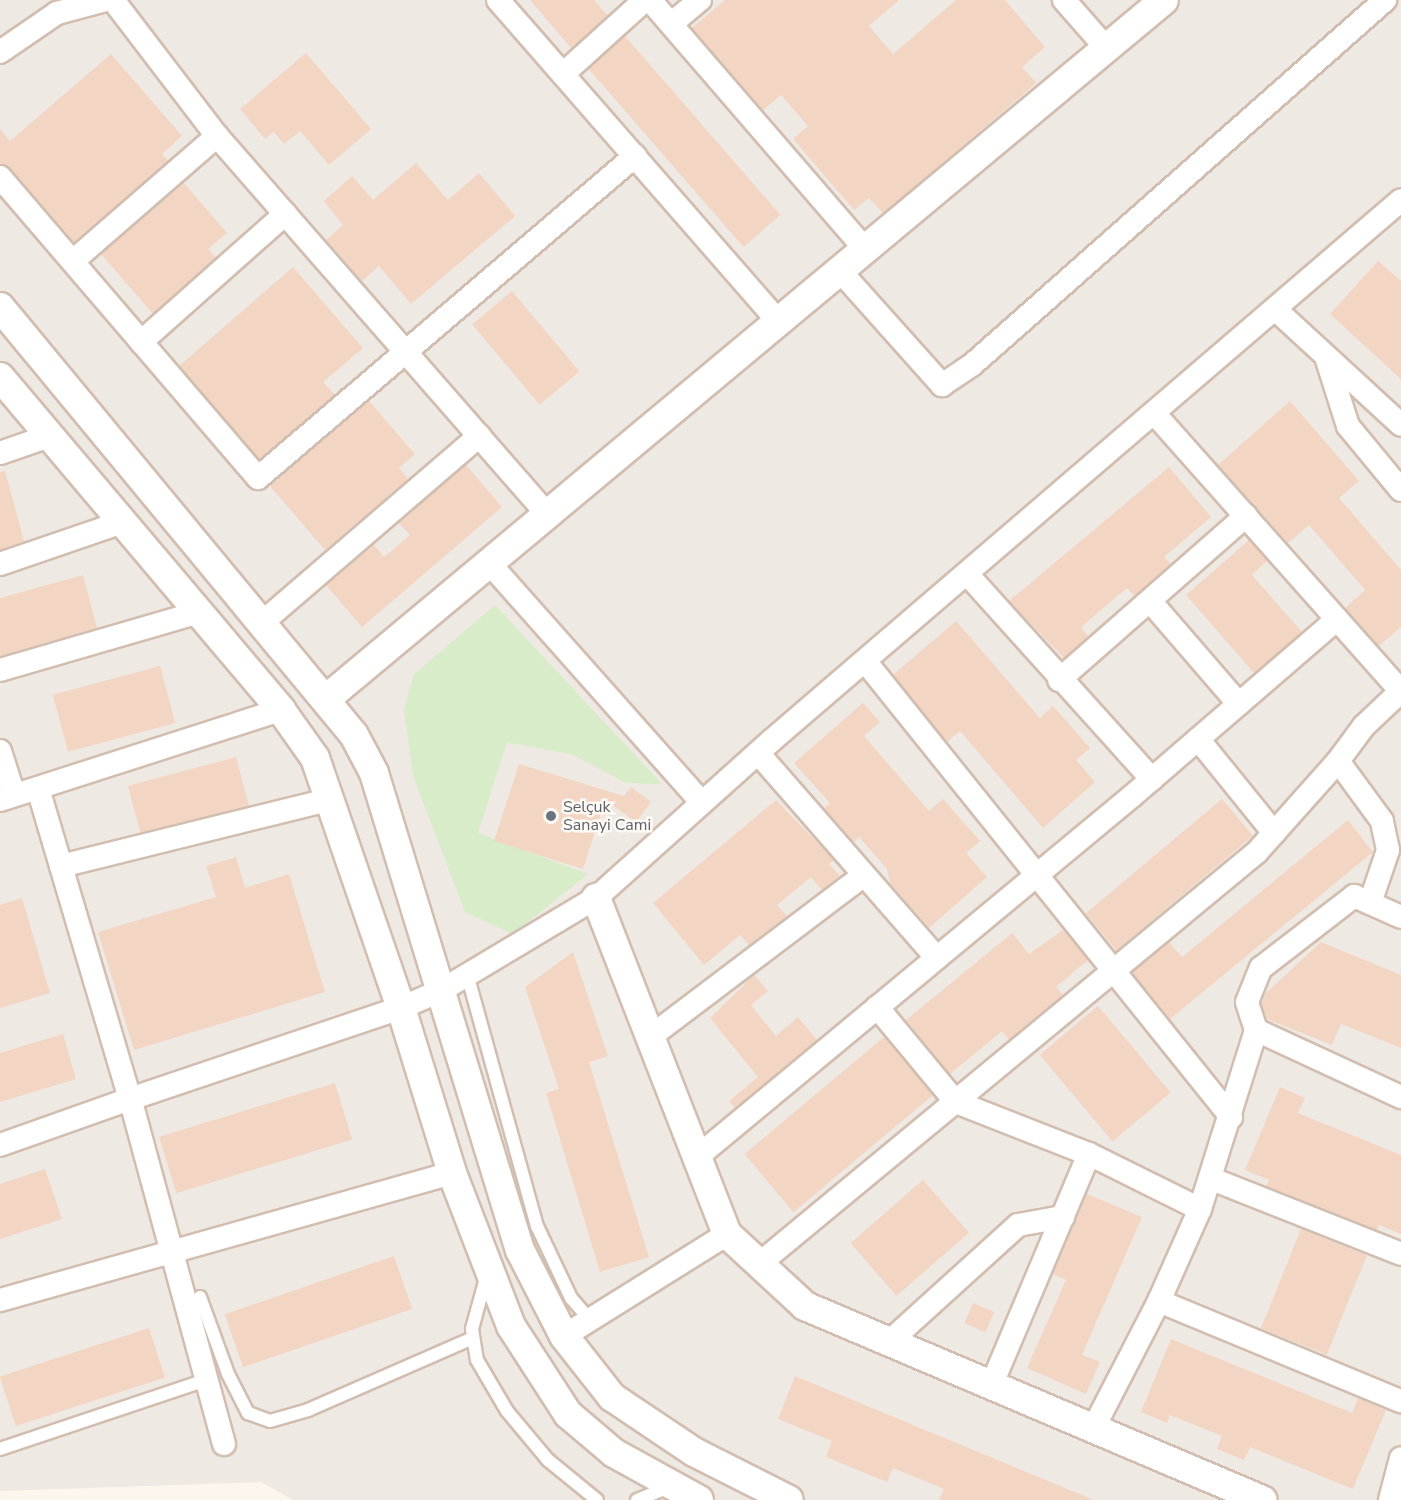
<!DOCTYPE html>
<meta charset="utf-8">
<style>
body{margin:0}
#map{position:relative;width:1401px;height:1500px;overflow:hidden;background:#fdf6ec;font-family:"Nunito Sans",sans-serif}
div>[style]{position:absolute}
.industrial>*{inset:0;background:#efe9e4}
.green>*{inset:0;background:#d8ecc9}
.building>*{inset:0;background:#f3d5c3;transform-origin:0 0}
.roads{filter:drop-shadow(2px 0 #d1beb0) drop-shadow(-2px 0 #d1beb0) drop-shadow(0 2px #d1beb0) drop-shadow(0 -2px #d1beb0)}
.service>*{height:12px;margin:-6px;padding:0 6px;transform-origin:6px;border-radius:6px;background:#fff}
.minor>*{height:22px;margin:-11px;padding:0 11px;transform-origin:11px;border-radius:11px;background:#fff}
.tertiary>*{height:28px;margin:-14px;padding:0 14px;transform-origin:14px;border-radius:14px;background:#fff}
.dots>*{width:16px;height:16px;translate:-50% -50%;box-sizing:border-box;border:3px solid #fffaf3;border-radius:50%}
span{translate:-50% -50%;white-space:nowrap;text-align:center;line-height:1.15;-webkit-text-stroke:5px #fffaf3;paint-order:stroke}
.worship-label{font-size:16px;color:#5b616d}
.left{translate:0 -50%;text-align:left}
</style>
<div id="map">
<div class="industrial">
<i style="clip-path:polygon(0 0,1401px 0,1401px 1500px,293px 1500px,261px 1482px,0 1491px)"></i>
</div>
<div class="green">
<i style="clip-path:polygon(495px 605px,662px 784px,626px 783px,573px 755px,507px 742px,478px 833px,588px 874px,513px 934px,465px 912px,413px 776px,404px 709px,414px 674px)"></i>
</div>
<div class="building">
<i style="clip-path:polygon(530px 0,594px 0,608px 16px,571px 48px)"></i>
<i style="clip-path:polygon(725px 0,899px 0,869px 26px,893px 54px,956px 0,1005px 0,1045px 47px,1022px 67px,1036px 83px,924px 179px,883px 213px,869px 198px,854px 210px,793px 139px,808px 126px,781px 95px,763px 110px,692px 28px)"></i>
<i style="left:625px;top:36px;width:237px;height:49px;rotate:49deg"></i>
<i style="clip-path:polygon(306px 53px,371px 129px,329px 165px,300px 131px,284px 144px,274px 132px,265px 139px,240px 109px)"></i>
<i style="clip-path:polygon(111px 54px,182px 136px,162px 154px,168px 161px,74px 242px,10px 168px,0 164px,0 129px,10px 141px)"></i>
<i style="clip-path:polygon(416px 163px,448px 200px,479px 173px,515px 216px,411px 304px,379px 266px,362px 281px,326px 240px,343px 225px,324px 201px,352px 176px,373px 200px)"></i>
<i style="clip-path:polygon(184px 183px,227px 233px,208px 249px,216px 258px,153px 314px,101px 254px)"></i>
<i style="clip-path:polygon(1378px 261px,1401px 281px,1401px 379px,1330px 314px)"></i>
<i style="clip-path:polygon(293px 267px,363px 348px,323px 382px,335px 395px,259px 459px,179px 366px)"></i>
<i style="left:512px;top:291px;width:105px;height:52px;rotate:50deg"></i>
<i style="clip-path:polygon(369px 401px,415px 454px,399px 468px,408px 479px,325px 550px,270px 486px)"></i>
<i style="clip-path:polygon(1290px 401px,1359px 481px,1339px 498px,1401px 570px,1401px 627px,1379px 646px,1345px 608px,1365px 590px,1309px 525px,1288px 543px,1218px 465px)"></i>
<i style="clip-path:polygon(466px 465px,502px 507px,362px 627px,326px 585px,374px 545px,384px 557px,410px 535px,399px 523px)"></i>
<i style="clip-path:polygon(1169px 467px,1211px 517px,1164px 557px,1171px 564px,1134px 596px,1127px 588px,1081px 627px,1088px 636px,1064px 658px,1009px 601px)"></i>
<i style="clip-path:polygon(5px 471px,24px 541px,0 550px,0 472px)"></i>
<i style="clip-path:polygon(1249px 540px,1267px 561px,1252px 575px,1302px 632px,1254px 673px,1186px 595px)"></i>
<i style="clip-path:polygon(83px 575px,97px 628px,0 656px,0 598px)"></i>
<i style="clip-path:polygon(956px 621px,1040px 718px,1053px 706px,1090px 748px,1076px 760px,1095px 782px,1043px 828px,960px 731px,947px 742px,893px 675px)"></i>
<i style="left:160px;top:666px;width:59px;height:111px;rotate:75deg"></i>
<i style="clip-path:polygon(863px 703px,880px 722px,864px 736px,929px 811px,943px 799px,980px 841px,966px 853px,987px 877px,929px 928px,890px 883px,887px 869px,859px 837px,854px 842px,824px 808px,830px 803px,794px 763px)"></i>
<i style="left:236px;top:757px;width:50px;height:112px;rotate:75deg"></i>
<i style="clip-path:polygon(519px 764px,624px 796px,631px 787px,651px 802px,636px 822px,605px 800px,583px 869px,494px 841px)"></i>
<i style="left:1222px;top:799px;width:48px;height:178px;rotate:50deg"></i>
<i style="clip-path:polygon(776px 800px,834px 860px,829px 864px,840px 876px,822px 890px,811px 877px,777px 905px,787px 916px,749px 945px,740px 935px,704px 965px,653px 903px)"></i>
<i style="clip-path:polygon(1348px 820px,1373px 852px,1170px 1019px,1132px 973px,1169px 942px,1182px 957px)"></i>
<i style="clip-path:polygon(236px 857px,245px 888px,289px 874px,325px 992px,134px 1050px,98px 932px,216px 897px,206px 866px)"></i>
<i style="clip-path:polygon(22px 898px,50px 993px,0 1008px,0 905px)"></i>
<i style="clip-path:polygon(1063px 930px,1088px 960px,1056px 987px,1063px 995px,1009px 1040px,1002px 1031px,950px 1074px,906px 1020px,1012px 933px,1029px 954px)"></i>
<i style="clip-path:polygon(1321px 942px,1401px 975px,1401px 1048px,1341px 1024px,1332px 1045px,1267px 1019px,1261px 1003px,1266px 993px)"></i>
<i style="clip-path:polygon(573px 952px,608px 1056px,589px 1062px,649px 1257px,600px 1272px,546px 1093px,559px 1089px,525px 987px)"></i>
<i style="clip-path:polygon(754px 975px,768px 991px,751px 1005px,776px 1036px,798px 1017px,817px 1040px,735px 1108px,729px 1101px,758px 1077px,710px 1018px)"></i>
<i style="left:1098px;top:1006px;width:113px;height:76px;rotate:50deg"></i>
<i style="clip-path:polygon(63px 1034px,76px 1079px,0 1102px,0 1053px)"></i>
<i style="left:884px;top:1037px;width:76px;height:182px;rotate:50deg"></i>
<i style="left:335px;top:1083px;width:59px;height:184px;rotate:73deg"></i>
<i style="clip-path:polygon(1280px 1087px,1305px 1098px,1298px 1113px,1401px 1155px,1401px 1234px,1379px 1225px,1377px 1230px,1266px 1186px,1269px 1180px,1245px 1170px)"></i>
<i style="clip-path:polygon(45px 1169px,62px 1219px,0 1239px,0 1184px)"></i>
<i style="left:923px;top:1180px;width:70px;height:96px;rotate:49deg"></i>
<i style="clip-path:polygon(1087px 1194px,1142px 1217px,1082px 1355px,1100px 1362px,1086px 1394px,1027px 1368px,1066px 1280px,1053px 1274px)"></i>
<i style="left:1301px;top:1229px;width:71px;height:107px;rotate:22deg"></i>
<i style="left:394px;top:1256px;width:56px;height:179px;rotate:71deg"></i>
<i style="left:973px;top:1303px;width:23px;height:22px;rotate:23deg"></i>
<i style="left:149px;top:1328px;width:52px;height:157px;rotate:72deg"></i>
<i style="clip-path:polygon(1171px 1339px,1352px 1413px,1358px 1398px,1386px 1410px,1353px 1489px,1250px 1447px,1244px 1460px,1217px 1449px,1222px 1436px,1170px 1415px,1167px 1423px,1141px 1412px)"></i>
<i style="clip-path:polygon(795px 1376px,1094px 1500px,939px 1500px,944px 1489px,893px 1468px,887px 1482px,826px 1457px,832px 1441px,778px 1419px)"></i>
</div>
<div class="roads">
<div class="service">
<i style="left:467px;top:974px;width:262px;rotate:74.5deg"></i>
<i style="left:537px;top:1226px;width:80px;rotate:64.7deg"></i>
<i style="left:571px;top:1298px;width:30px;rotate:49deg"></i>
<i style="left:486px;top:1278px;width:53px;rotate:105.4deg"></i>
<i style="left:472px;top:1329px;width:31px;rotate:81deg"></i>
<i style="left:477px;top:1360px;width:59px;rotate:59.5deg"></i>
<i style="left:507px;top:1411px;width:64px;rotate:50.1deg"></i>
<i style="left:548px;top:1460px;width:63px;rotate:39.2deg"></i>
<i style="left:200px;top:1297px;width:82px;rotate:70deg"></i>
<i style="left:228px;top:1374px;width:44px;rotate:62.9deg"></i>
<i style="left:248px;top:1413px;width:23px;rotate:20deg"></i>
<i style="left:270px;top:1421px;width:40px;rotate:-16deg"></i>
<i style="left:308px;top:1410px;width:180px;rotate:-23.6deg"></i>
<i style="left:0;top:1449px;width:220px;rotate:-18.5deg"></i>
<i style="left:637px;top:1500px;width:35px;rotate:-22deg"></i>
</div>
<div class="minor">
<i style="left:113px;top:0;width:171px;rotate:52.6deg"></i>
<i style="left:217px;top:136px;width:503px;rotate:48.87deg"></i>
<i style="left:498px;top:0;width:429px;rotate:48.9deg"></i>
<i style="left:650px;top:0;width:332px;rotate:49.2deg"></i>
<i style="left:1064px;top:0;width:65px;rotate:48.7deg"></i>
<i style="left:671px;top:24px;width:38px;rotate:-40deg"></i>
<i style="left:0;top:52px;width:69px;rotate:-34.4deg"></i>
<i style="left:57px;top:13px;width:51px;rotate:-14.9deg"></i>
<i style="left:563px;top:74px;width:110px;rotate:-42.1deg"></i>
<i style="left:0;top:177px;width:396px;rotate:49.4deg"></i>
<i style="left:258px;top:478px;width:496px;rotate:-40.5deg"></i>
<i style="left:73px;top:261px;width:191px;rotate:-41deg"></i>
<i style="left:841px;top:272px;width:152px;rotate:48.2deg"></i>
<i style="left:942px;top:385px;width:37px;rotate:-34deg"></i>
<i style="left:973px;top:364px;width:550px;rotate:-41.46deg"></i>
<i style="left:1275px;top:309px;width:171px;rotate:42.6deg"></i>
<i style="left:141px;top:342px;width:193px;rotate:-41.6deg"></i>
<i style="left:1326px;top:357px;width:72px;rotate:72.3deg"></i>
<i style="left:1348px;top:426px;width:83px;rotate:50.4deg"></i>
<i style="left:1154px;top:413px;width:372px;rotate:48.4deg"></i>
<i style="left:0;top:453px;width:52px;rotate:-19.1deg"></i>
<i style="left:0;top:564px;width:130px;rotate:-18.9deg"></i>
<i style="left:490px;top:564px;width:319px;rotate:48.4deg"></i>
<i style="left:968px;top:575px;width:275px;rotate:48deg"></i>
<i style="left:1150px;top:601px;width:136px;rotate:49.2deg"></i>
<i style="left:264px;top:621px;width:284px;rotate:-40.7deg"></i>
<i style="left:865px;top:661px;width:585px;rotate:51.25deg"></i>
<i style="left:0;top:670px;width:207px;rotate:-16.2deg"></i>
<i style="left:1059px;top:680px;width:249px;rotate:-41.3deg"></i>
<i style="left:1198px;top:739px;width:121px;rotate:51deg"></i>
<i style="left:0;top:751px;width:46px;rotate:72.3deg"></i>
<i style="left:758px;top:753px;width:272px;rotate:48.9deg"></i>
<i style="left:0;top:800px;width:295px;rotate:-17.8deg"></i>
<i style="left:61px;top:866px;width:278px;rotate:-13.9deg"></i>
<i style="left:1370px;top:903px;width:56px;rotate:-71.2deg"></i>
<i style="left:1388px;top:850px;width:30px;rotate:-102deg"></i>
<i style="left:1382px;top:821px;width:74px;rotate:-126.3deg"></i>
<i style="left:1338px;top:761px;width:44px;rotate:-53.4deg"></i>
<i style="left:1364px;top:726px;width:51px;rotate:-43.4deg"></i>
<i style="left:877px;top:1007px;width:124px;rotate:50.3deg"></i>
<i style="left:956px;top:1102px;width:143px;rotate:21.4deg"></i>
<i style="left:1089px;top:1154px;width:124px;rotate:26.4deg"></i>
<i style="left:1256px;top:1030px;width:29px;rotate:-108deg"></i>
<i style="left:1247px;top:1002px;width:37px;rotate:-68deg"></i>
<i style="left:1261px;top:968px;width:118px;rotate:-37.7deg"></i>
<i style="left:1354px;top:896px;width:51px;rotate:24.1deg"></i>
<i style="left:650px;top:1037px;width:268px;rotate:-37.1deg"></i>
<i style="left:0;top:1145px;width:138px;rotate:-19.5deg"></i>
<i style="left:130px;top:1099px;width:324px;rotate:-106.5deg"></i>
<i style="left:697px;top:1157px;width:564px;rotate:-39.68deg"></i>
<i style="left:1131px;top:797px;width:272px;rotate:-40.8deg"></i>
<i style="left:1212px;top:1179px;width:203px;rotate:21.6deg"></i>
<i style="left:759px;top:1264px;width:646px;rotate:-39.6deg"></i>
<i style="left:1257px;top:852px;width:122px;rotate:-48.3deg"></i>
<i style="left:0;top:1300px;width:470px;rotate:-15.7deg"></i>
<i style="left:1159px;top:1301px;width:262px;rotate:22.5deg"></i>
<i style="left:564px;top:1336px;width:192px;rotate:-32deg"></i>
<i style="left:889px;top:1342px;width:174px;rotate:-42.2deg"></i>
<i style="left:1018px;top:1225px;width:46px;rotate:-10.1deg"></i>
<i style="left:991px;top:1386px;width:252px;rotate:-67.1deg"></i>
<i style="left:1093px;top:1429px;width:144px;rotate:-62.7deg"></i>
<i style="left:1159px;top:1301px;width:101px;rotate:-66deg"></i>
<i style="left:1200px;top:1209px;width:188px;rotate:-72.6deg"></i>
<i style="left:1256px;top:1030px;width:160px;rotate:24.8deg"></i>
<i style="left:224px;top:1444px;width:358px;rotate:-105.2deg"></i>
<i style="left:130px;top:1099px;width:286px;rotate:-18.6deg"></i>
<i style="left:401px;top:1008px;width:45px;rotate:-23.7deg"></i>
<i style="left:442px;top:990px;width:179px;rotate:-30.9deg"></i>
<i style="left:596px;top:898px;width:235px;rotate:-41.9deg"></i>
<i style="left:771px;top:741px;width:830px;rotate:-40.65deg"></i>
<i style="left:1390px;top:1500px;width:43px;rotate:-75.3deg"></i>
</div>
<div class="tertiary">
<i style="left:0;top:307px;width:555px;rotate:50.41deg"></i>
<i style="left:354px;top:735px;width:43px;rotate:62.2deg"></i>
<i style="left:374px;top:773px;width:499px;rotate:73deg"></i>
<i style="left:520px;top:1250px;width:97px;rotate:62.9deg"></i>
<i style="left:564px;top:1336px;width:78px;rotate:51.8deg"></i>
<i style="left:612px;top:1397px;width:99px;rotate:33.9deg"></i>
<i style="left:694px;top:1452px;width:106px;rotate:26.8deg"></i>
<i style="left:0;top:377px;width:436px;rotate:49.8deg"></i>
<i style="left:281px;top:710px;width:59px;rotate:54.7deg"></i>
<i style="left:315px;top:758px;width:264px;rotate:71deg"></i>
<i style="left:401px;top:1008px;width:173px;rotate:72.8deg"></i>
<i style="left:452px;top:1173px;width:164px;rotate:68.9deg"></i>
<i style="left:511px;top:1326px;width:105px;rotate:57.1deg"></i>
<i style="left:568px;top:1414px;width:60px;rotate:40.3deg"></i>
<i style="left:614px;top:1453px;width:97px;rotate:28.9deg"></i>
<i style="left:326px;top:699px;width:1091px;rotate:-39.83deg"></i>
<i style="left:596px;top:898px;width:361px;rotate:68.7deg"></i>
<i style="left:727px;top:1234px;width:106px;rotate:42.7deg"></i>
<i style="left:805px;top:1306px;width:497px;rotate:23deg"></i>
</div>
</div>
<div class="dots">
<i style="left:551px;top:816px;background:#6b7280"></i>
</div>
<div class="worship-label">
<span class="left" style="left:563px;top:816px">Selçuk<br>Sanayi Cami</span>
</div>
</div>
